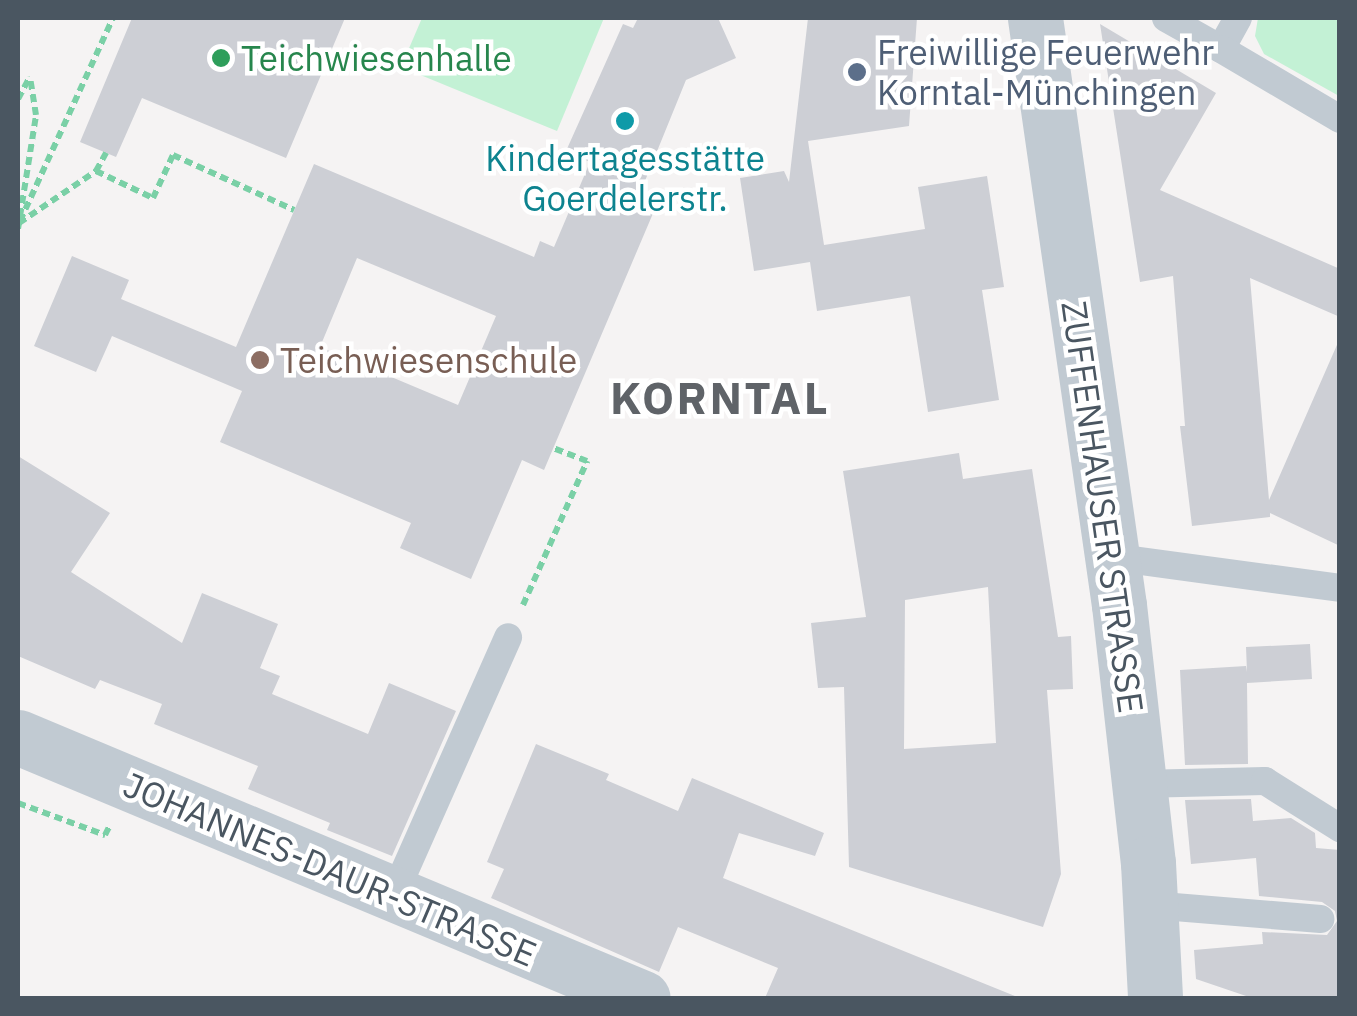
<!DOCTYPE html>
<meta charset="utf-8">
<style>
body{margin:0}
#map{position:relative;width:1357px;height:1016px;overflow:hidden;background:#f5f3f3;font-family:"IBM Plex Sans",sans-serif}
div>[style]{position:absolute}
.green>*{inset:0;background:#c3f1d5}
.building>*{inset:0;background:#cdcfd5}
.path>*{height:6px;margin-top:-3px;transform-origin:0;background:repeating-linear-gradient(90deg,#7ad0a6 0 8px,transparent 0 13px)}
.lane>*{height:28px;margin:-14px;padding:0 14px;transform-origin:14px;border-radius:14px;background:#c1cad2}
.street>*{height:55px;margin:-27.5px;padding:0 27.5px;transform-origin:27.5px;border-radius:27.5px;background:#c1cad2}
.dots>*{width:28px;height:28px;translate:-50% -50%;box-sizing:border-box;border:5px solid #fff;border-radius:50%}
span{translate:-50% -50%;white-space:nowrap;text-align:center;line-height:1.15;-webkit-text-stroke:9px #fff;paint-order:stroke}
.service-label{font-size:35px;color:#4e5e75}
.left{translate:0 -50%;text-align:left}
.leisure-label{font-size:35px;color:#27864d}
.culture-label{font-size:35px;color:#0d838f}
.education-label{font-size:35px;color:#785e54}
.street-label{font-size:35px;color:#4a5661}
.district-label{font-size:45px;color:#5f6368;font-weight:700;letter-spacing:2.5px}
.frame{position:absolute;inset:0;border:20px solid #4a5661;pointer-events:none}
</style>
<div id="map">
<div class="green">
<i style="clip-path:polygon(422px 18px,604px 18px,557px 131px,401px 67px)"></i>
<i style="clip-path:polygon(1258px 18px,1339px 18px,1339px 96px,1264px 54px,1255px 36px)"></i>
</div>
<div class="building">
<i style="clip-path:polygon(132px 18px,345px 18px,286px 158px,142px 98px,116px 157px,80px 142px)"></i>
<i style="clip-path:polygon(evenodd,638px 18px,718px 18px,736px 58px,686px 80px,636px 203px,654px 211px,544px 470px,522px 460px,471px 579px,400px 548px,411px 523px,220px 442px,242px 391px,112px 336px,96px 372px,34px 346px,72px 256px,129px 280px,121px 299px,236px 347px,314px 164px,534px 257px,540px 241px,554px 247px,590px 162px,566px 151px,623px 24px,633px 28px,638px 18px,357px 258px,496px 316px,458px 405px,320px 347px,357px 258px)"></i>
<i style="clip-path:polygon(808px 18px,917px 18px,909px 126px,808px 141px,824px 245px,925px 229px,918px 187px,987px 176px,1004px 287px,982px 290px,999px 400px,928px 412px,910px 296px,817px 311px,810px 262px,754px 271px,740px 178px,784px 171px,789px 182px)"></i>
<i style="clip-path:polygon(1100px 24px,1216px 93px,1160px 190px,1340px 269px,1340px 317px,1250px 278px,1269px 500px,1340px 338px,1340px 546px,1270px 513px,1270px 517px,1192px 526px,1180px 426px,1185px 426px,1173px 276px,1140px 282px)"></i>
<i style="clip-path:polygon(evenodd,959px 453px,963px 479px,1032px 469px,1058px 637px,1071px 636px,1073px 689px,1047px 690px,1061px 874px,1043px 927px,849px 867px,844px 687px,818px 688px,811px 623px,866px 617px,843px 471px,959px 453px,988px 587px,996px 743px,904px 749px,905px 600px,988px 587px)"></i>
<i style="clip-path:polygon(18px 456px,110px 513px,71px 572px,182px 643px,202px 593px,278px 624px,260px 668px,280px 676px,272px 694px,368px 734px,389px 683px,456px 711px,392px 856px,327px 830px,330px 823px,248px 789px,258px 766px,154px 724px,162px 704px,100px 680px,95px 689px,18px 656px)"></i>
<i style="clip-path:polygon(1310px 644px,1312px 679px,1247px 683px,1248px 764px,1185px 765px,1180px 670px,1246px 666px,1247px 672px,1246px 647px)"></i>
<i style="clip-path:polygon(536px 744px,609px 774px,606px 780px,678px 811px,692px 778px,824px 833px,815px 856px,739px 833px,723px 878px,1020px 998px,765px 998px,778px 968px,678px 927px,659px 972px,491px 898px,504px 869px,487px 862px)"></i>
<i style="clip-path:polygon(1251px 799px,1253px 821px,1291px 818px,1315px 833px,1316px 848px,1340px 850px,1340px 998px,1252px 998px,1196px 979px,1194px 950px,1263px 944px,1262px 932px,1327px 935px,1337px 921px,1335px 911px,1322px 902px,1259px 896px,1256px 858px,1191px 864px,1185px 800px)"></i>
</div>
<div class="path">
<i style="left:18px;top:99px;width:24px;rotate:-62deg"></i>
<i style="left:96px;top:171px;width:21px;rotate:-61deg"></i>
<i style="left:20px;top:221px;width:223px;rotate:-65.4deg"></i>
<i style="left:19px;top:223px;width:93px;rotate:-34deg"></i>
<i style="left:96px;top:171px;width:63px;rotate:25.3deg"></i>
<i style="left:153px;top:198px;width:47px;rotate:-65.1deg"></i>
<i style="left:173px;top:155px;width:133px;rotate:24.4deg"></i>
<i style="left:18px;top:229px;width:115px;rotate:-81deg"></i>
<i style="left:36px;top:115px;width:39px;rotate:-99deg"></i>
<i style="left:523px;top:605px;width:158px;rotate:-66deg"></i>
<i style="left:587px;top:461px;width:36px;rotate:-159deg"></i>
<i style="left:18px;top:803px;width:93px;rotate:20.2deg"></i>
<i style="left:105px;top:835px;width:9px;rotate:-63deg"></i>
</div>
<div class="lane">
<i style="left:1166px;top:18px;width:63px;rotate:29.4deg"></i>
<i style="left:1238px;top:18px;width:35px;rotate:119deg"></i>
<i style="left:1221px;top:49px;width:138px;rotate:30.5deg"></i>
<i style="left:1111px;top:557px;width:231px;rotate:7.7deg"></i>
<i style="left:1139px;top:784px;width:126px;rotate:-1.4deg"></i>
<i style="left:1265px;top:781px;width:89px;rotate:32.1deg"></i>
<i style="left:393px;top:897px;width:284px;rotate:-66.1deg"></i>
<i style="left:1150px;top:905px;width:171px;rotate:4.7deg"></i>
</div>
<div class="street">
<i style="left:1035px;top:18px;width:593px;rotate:81.86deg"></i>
<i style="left:1119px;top:605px;width:260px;rotate:83.6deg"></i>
<i style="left:1148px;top:863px;width:135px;rotate:87deg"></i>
<i style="left:18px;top:737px;width:677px;rotate:22.67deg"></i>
</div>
<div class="dots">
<i style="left:221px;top:58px;background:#2e9e5b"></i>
<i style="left:857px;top:72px;background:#5c6f8a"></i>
<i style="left:625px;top:121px;background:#0f9aa8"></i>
<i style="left:260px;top:360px;background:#8d6e63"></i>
</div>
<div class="service-label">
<span class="left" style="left:877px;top:72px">Freiwillige Feuerwehr<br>Korntal-Münchingen</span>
</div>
<div class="leisure-label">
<span class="left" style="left:241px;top:58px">Teichwiesenhalle</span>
</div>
<div class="culture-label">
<span style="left:625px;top:178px">Kindertagesstätte<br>Goerdelerstr.</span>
</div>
<div class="education-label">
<span class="left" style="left:280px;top:360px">Teichwiesenschule</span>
</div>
<div class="street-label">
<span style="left:1103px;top:507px;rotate:82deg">ZUFFENHAUSER STRASSE</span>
<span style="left:330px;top:869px;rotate:23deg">JOHANNES-DAUR-STRASSE</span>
</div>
<div class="district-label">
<span style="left:720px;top:398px">KORNTAL</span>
</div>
<div class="frame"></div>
</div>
